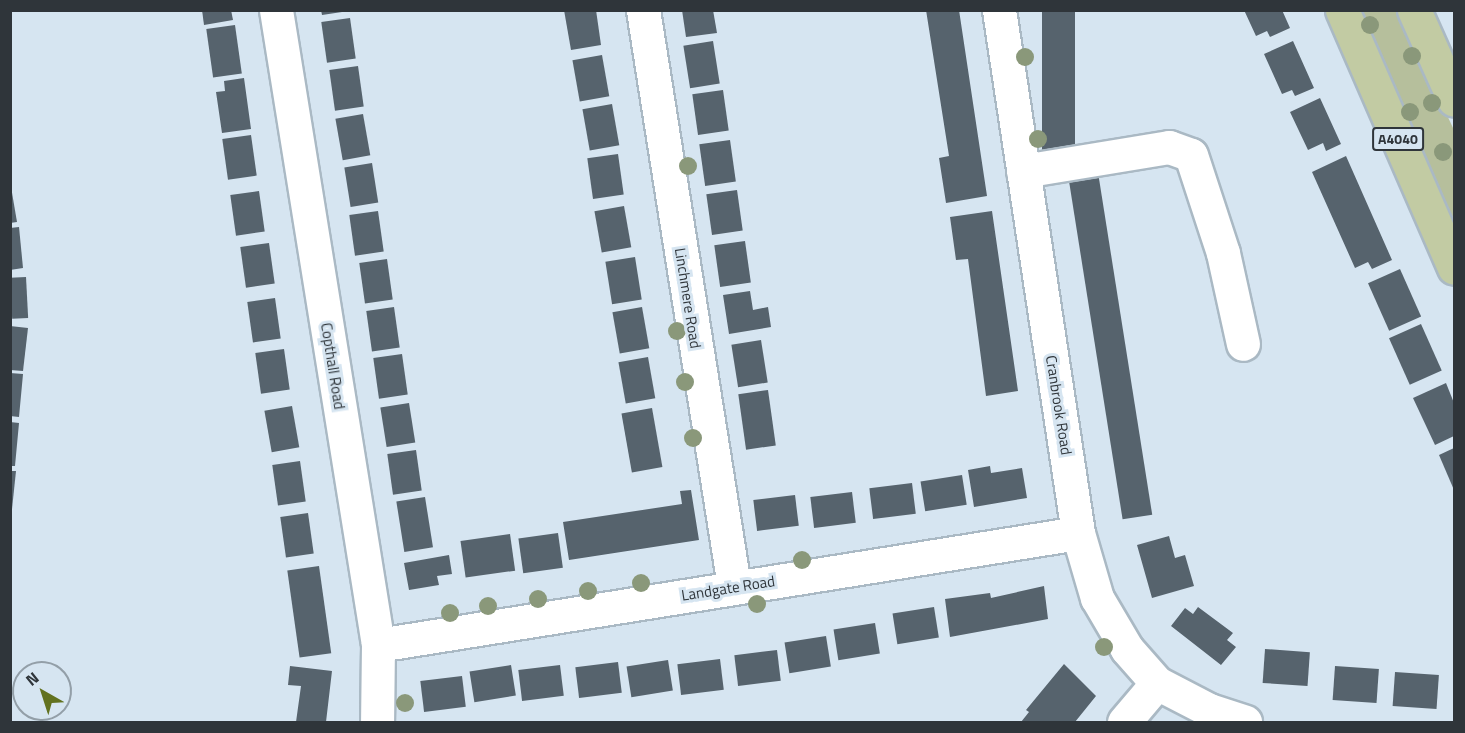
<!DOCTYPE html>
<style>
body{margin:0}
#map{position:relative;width:1465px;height:733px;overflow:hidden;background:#d6e5f1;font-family:"Titillium Web",sans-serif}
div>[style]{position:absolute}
.green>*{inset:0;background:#b6bf9c}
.building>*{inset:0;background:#56636d;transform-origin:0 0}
.roads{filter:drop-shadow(2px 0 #aab9c4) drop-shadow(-2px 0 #aab9c4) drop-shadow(0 2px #aab9c4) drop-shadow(0 -2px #aab9c4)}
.minor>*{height:33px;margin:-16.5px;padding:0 16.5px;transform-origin:16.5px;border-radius:16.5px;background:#fff}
.major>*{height:33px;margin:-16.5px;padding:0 16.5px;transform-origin:16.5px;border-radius:16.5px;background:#c2cba3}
.trees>*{width:18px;height:18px;margin:-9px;border-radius:50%;background:#8a987a}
span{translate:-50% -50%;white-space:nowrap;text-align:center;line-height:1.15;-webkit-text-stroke:6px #d6e5f1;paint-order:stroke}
.shield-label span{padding:2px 4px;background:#d6e5f1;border:2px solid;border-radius:4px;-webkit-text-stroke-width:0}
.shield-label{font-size:14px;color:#2f353a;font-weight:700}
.street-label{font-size:15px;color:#2f353a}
.frame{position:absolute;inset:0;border:12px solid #2f353a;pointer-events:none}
.north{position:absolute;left:12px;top:661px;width:60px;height:60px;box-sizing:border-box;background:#d6e5f1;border:2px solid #939fa8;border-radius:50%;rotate:321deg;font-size:16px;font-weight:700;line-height:24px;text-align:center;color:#2f353a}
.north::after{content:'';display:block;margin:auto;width:21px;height:27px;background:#62721f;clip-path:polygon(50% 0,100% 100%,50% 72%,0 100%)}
</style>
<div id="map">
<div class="green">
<i style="clip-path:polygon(1360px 11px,1398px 11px,1454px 130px,1454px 221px)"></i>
</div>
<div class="building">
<i style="clip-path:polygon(202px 10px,231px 10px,233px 20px,204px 25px)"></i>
<i style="clip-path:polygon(321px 10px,342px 10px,342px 12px,322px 15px)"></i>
<i style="clip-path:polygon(564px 10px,596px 10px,601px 45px,571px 50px)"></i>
<i style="clip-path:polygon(682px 10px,713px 10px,717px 33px,686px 37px)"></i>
<i style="clip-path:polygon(926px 10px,959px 10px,987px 196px,946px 203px,939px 158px,949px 156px)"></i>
<i style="left:1042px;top:10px;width:33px;height:150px"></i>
<i style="clip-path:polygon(1244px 10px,1282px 10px,1290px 28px,1270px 37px,1267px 31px,1256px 36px)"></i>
<i style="left:350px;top:18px;width:41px;height:29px;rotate:82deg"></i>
<i style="left:235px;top:25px;width:49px;height:29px;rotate:82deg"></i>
<i style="left:713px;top:41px;width:43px;height:30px;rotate:81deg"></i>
<i style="clip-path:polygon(1293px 41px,1314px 88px,1295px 96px,1292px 90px,1282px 94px,1264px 54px)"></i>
<i style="left:602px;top:55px;width:42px;height:30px;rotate:80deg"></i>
<i style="left:358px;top:66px;width:41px;height:29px;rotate:82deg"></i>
<i style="clip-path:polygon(244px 78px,251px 129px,222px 133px,216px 92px,225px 91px,224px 81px)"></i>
<i style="left:723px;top:90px;width:41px;height:31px;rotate:82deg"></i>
<i style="clip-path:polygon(1320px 98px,1341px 144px,1326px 151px,1323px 143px,1308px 150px,1290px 112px)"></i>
<i style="left:612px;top:104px;width:42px;height:30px;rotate:80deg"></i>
<i style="left:363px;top:114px;width:42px;height:28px;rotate:80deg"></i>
<i style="left:251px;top:135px;width:41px;height:29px;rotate:82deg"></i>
<i style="left:730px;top:140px;width:42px;height:31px;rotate:82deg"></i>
<i style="left:618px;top:154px;width:41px;height:31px;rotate:82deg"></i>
<i style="clip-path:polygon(1346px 156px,1392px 260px,1372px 269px,1368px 262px,1355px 268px,1312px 172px)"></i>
<i style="left:372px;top:163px;width:40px;height:28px;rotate:81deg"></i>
<i style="left:1097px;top:166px;width:353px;height:30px;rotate:81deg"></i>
<i style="clip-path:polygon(10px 181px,17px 222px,10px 223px)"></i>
<i style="left:737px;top:190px;width:41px;height:31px;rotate:82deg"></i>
<i style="left:259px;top:191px;width:41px;height:29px;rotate:82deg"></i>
<i style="left:624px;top:206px;width:42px;height:30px;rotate:80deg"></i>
<i style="left:378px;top:211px;width:41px;height:29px;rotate:82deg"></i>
<i style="clip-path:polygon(992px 211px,1018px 391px,986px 396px,968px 259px,956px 260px,950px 217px)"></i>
<i style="clip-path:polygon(19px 227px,23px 268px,10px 270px,10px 228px)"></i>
<i style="left:745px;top:241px;width:42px;height:31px;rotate:82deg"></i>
<i style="left:269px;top:243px;width:41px;height:29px;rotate:82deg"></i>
<i style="left:635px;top:257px;width:43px;height:30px;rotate:81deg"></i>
<i style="left:387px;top:259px;width:41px;height:28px;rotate:82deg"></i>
<i style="left:1400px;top:269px;width:52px;height:35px;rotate:66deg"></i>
<i style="left:26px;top:277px;width:41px;height:16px;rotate:87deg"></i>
<i style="clip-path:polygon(750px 291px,753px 310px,768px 307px,771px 327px,729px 334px,723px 295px)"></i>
<i style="left:275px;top:298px;width:41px;height:28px;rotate:82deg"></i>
<i style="left:394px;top:307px;width:41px;height:28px;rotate:82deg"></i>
<i style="left:642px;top:307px;width:42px;height:30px;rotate:80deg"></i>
<i style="left:1421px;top:324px;width:51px;height:35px;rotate:66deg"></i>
<i style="clip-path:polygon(10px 326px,28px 328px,23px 371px,10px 370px)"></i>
<i style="left:761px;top:340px;width:43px;height:30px;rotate:81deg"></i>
<i style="left:284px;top:349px;width:41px;height:29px;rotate:82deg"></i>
<i style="left:402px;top:354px;width:41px;height:29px;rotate:82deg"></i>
<i style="left:648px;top:357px;width:42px;height:30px;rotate:80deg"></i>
<i style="clip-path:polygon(10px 373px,23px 374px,19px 417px,10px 416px)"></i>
<i style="clip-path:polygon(1446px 383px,1454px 403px,1454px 436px,1435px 445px,1413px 398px)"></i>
<i style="left:768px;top:390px;width:56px;height:30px;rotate:82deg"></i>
<i style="left:409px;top:403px;width:40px;height:29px;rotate:81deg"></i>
<i style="left:292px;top:406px;width:42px;height:28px;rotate:80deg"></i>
<i style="left:652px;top:408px;width:60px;height:31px;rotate:80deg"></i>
<i style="clip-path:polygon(10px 422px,19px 423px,15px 466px,10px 466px)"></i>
<i style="clip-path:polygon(1454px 448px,1454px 490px,1439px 455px)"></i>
<i style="left:416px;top:450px;width:41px;height:29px;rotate:82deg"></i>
<i style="left:300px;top:461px;width:41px;height:28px;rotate:82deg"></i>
<i style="clip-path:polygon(990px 466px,991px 473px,1022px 468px,1027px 498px,974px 507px,968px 470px)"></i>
<i style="clip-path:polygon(10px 471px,16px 471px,12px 509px,10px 509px)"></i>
<i style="left:962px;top:475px;width:30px;height:42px;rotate:81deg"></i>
<i style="left:912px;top:483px;width:31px;height:43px;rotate:83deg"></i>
<i style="clip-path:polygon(691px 490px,699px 540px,569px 560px,563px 522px,682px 504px,680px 491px)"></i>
<i style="left:852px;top:492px;width:31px;height:42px;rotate:83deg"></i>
<i style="left:795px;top:495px;width:31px;height:42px;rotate:83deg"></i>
<i style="left:425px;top:497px;width:51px;height:29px;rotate:81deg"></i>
<i style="left:308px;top:513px;width:41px;height:28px;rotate:82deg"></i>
<i style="left:558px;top:533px;width:35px;height:40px;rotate:82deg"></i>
<i style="left:510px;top:534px;width:37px;height:50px;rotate:82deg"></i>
<i style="clip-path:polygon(1169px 536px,1175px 558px,1185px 555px,1194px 586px,1152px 598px,1137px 545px)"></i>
<i style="clip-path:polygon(449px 555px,452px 574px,437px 576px,439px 585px,409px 590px,404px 563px)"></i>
<i style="left:319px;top:566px;width:88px;height:32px;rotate:82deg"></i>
<i style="clip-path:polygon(1044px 586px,1048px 619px,950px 637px,945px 599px,990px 593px,991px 598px)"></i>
<i style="left:934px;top:607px;width:31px;height:42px;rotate:81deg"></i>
<i style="clip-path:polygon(1198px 607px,1233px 633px,1227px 640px,1236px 647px,1221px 665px,1171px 626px,1185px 608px,1193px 614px)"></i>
<i style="left:875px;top:623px;width:31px;height:42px;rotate:81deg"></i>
<i style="left:826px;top:636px;width:31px;height:42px;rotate:81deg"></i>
<i style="left:1265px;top:649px;width:45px;height:34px;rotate:4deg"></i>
<i style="left:777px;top:650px;width:31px;height:43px;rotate:83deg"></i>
<i style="left:720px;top:659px;width:31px;height:43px;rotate:83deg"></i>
<i style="left:668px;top:660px;width:31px;height:42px;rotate:81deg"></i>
<i style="left:618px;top:662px;width:31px;height:43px;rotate:83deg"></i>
<i style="clip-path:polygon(1064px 664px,1096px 696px,1075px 722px,1021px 722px,1029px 712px,1026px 710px)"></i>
<i style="left:511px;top:665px;width:31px;height:42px;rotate:81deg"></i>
<i style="left:560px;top:665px;width:31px;height:42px;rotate:83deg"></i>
<i style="clip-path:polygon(290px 666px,332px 671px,326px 722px,296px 722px,301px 686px,288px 685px)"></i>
<i style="left:1335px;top:666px;width:44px;height:34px;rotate:4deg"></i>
<i style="left:1395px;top:672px;width:44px;height:34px;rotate:4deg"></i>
<i style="left:462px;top:676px;width:31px;height:42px;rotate:83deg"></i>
</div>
<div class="roads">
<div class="minor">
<i style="left:276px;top:10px;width:643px;rotate:80.87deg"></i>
<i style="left:378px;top:645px;width:77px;rotate:90.7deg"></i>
<i style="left:643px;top:10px;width:583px;rotate:81.02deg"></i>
<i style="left:999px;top:10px;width:529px;rotate:81.41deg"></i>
<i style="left:1078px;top:533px;width:68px;rotate:73.7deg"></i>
<i style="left:1097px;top:598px;width:59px;rotate:59.5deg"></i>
<i style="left:1127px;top:649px;width:45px;rotate:48.6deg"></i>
<i style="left:1157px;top:683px;width:59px;rotate:27.4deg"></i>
<i style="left:1209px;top:710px;width:38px;rotate:18deg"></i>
<i style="left:1023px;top:171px;width:148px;rotate:-9.3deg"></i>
<i style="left:1169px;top:147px;width:23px;rotate:20deg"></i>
<i style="left:1191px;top:155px;width:103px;rotate:71.9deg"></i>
<i style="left:1223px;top:253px;width:93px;rotate:77.6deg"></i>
<i style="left:378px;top:645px;width:709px;rotate:-9.09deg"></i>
<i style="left:1124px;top:722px;width:51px;rotate:-49.8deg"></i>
</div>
<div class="major">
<i style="left:1342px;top:10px;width:281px;rotate:66.5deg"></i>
<i style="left:1414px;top:10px;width:98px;rotate:66deg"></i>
</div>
</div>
<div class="trees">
<i style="left:1370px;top:25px"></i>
<i style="left:1412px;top:56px"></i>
<i style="left:1025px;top:57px"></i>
<i style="left:1432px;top:103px"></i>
<i style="left:1410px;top:112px"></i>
<i style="left:1038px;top:139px"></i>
<i style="left:1443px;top:152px"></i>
<i style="left:688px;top:166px"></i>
<i style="left:677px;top:331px"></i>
<i style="left:685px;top:382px"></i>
<i style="left:693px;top:438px"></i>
<i style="left:802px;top:560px"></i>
<i style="left:641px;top:583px"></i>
<i style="left:588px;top:591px"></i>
<i style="left:538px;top:599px"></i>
<i style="left:757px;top:604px"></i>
<i style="left:488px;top:606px"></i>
<i style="left:450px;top:613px"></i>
<i style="left:1104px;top:647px"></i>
<i style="left:405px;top:703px"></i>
</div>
<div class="shield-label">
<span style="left:1398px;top:139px">A4040</span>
</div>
<div class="street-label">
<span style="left:688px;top:298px;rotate:81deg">Linchmere Road</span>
<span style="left:333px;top:366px;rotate:81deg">Copthall Road</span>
<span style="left:1059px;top:405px;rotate:81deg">Cranbrook Road</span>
<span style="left:728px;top:588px;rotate:-9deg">Landgate Road</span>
</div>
<div class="frame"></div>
<div class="north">N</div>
</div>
